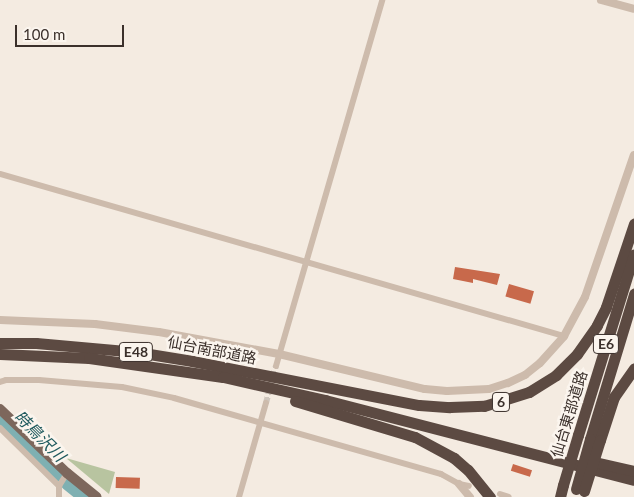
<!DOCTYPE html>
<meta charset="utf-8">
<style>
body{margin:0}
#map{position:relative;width:634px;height:497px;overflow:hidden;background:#f4ebe1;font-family:Lato,"Noto Sans JP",sans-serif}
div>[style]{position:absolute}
.green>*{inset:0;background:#b8c4a0}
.river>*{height:12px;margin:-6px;padding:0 6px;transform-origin:6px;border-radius:6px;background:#7fb0b2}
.building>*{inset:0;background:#c8694b;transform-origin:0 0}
.minor-tunnel>*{height:6px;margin-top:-3px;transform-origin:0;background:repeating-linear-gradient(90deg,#cfc6bd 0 6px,transparent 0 9px)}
.minor>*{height:6px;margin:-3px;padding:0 3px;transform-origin:3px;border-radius:3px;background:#cdbbac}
.tertiary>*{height:8px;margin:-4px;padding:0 4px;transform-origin:4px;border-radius:4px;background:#cdbbac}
.primary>*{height:10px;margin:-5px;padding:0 5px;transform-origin:5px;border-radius:5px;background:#7d675c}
.motorway>*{height:11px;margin:-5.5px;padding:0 5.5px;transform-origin:5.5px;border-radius:5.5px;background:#5c4a42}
.motorway-bridge>*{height:11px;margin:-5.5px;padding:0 5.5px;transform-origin:5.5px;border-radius:5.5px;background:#5c4a42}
span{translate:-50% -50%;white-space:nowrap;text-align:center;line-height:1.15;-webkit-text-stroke:5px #fbf5ee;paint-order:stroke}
.shield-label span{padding:1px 4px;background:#fbf5ee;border:1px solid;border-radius:4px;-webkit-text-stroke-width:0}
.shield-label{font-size:14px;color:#3b302b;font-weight:700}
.street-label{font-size:15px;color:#3b302b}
.water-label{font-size:16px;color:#1f5a5e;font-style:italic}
.scale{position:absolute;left:15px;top:25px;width:109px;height:22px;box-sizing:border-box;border:2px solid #3b302b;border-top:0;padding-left:6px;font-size:15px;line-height:18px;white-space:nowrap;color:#3b302b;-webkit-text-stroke:4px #fbf5ee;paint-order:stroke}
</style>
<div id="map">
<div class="green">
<i style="clip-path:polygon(66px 458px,115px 472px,109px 494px)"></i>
</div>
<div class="river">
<i style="left:0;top:418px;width:81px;rotate:45.5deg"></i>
<i style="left:67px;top:484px;width:21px;rotate:39deg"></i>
</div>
<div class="building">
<i style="clip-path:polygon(455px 267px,500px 274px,497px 285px,473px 279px,473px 283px,453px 279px)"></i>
<i style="left:509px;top:284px;width:26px;height:13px;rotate:16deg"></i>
<i style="left:513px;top:464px;width:20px;height:7px;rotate:18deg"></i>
<i style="left:116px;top:477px;width:24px;height:11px;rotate:2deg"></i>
</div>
<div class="minor-tunnel">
<i style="left:266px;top:403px;width:38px;rotate:-75deg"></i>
</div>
<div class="minor">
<i style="left:0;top:174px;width:587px;rotate:16.03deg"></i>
<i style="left:276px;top:366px;width:381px;rotate:-73.8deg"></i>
<i style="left:0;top:382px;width:6px;rotate:-18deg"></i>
<i style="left:6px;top:380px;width:33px"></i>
<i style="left:39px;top:380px;width:83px;rotate:4.8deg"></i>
<i style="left:122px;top:387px;width:53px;rotate:11.9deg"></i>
<i style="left:174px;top:398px;width:278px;rotate:15.9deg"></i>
<i style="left:441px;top:474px;width:21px;rotate:29deg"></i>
<i style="left:459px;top:484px;width:10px;rotate:11deg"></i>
<i style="left:0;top:428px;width:83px;rotate:44.5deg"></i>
<i style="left:500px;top:494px;width:9px;rotate:18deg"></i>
<i style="left:59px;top:497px;width:11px;rotate:-90deg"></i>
<i style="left:59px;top:486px;width:15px;rotate:-58deg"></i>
<i style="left:239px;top:497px;width:98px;rotate:-74deg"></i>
</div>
<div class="tertiary">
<i style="left:601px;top:0;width:34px;rotate:15deg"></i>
<i style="left:0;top:320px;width:95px;rotate:2.4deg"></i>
<i style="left:95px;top:324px;width:64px;rotate:7.1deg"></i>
<i style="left:159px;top:332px;width:122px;rotate:10.4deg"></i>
<i style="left:279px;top:354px;width:150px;rotate:13.5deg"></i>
<i style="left:425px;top:389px;width:22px;rotate:5deg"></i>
<i style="left:447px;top:391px;width:42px;rotate:-2.7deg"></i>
<i style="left:489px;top:389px;width:20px;rotate:-18deg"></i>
<i style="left:508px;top:383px;width:19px;rotate:-25deg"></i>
<i style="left:525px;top:375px;width:19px;rotate:-39deg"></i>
<i style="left:540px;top:363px;width:36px;rotate:-48deg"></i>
<i style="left:564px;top:336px;width:44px;rotate:-61.7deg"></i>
<i style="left:585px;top:297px;width:150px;rotate:-71deg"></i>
<i style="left:459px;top:484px;width:17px;rotate:50deg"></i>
</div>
<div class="primary">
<i style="left:0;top:409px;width:93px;rotate:43.7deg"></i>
<i style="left:67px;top:473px;width:38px;rotate:39deg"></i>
</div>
<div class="motorway">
<i style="left:0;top:343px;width:36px"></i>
<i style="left:36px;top:343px;width:101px;rotate:5.1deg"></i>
<i style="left:137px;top:352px;width:56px;rotate:9.3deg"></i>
<i style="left:192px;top:361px;width:231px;rotate:11deg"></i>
<i style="left:419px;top:405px;width:31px;rotate:4deg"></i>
<i style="left:450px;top:407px;width:34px;rotate:-2deg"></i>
<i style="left:484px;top:406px;width:47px;rotate:-17.3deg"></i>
<i style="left:529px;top:392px;width:32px;rotate:-32deg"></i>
<i style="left:556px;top:375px;width:30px;rotate:-45deg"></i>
<i style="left:577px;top:354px;width:35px;rotate:-55deg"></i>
<i style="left:597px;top:325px;width:20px;rotate:-63deg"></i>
<i style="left:606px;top:307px;width:88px;rotate:-71.4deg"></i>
<i style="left:0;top:354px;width:89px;rotate:2.6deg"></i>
<i style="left:89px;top:358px;width:135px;rotate:8.1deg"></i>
<i style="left:223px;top:377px;width:105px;rotate:12.7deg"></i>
<i style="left:325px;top:400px;width:319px;rotate:14.5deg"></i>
<i style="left:295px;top:401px;width:125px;rotate:16.7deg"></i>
<i style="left:415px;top:437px;width:44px;rotate:28.3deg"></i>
<i style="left:454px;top:458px;width:18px;rotate:41deg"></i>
<i style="left:468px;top:470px;width:35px;rotate:51deg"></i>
<i style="left:578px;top:435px;width:189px;rotate:-72.8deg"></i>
<i style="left:590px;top:439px;width:152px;rotate:-73.1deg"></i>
<i style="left:600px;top:440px;width:45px;rotate:-72deg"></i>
<i style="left:614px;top:397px;width:35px;rotate:-55deg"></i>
<i style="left:586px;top:460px;width:49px;rotate:12.9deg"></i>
<i style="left:560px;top:497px;width:12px;rotate:-76deg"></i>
</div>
<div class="motorway-bridge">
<i style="left:563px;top:485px;width:52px;rotate:-73.3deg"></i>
<i style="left:576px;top:489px;width:52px;rotate:-74.4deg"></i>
<i style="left:584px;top:491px;width:53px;rotate:-72.6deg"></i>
</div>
<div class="shield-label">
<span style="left:606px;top:344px">E6</span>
<span style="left:136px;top:352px">E48</span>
<span style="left:501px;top:402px">6</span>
</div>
<div class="street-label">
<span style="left:212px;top:350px;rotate:11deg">仙台南部道路</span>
<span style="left:569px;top:414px;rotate:-73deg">仙台東部道路</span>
</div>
<div class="water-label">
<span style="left:40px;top:436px;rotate:45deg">時鳥沢川</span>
</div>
<div class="scale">100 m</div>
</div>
